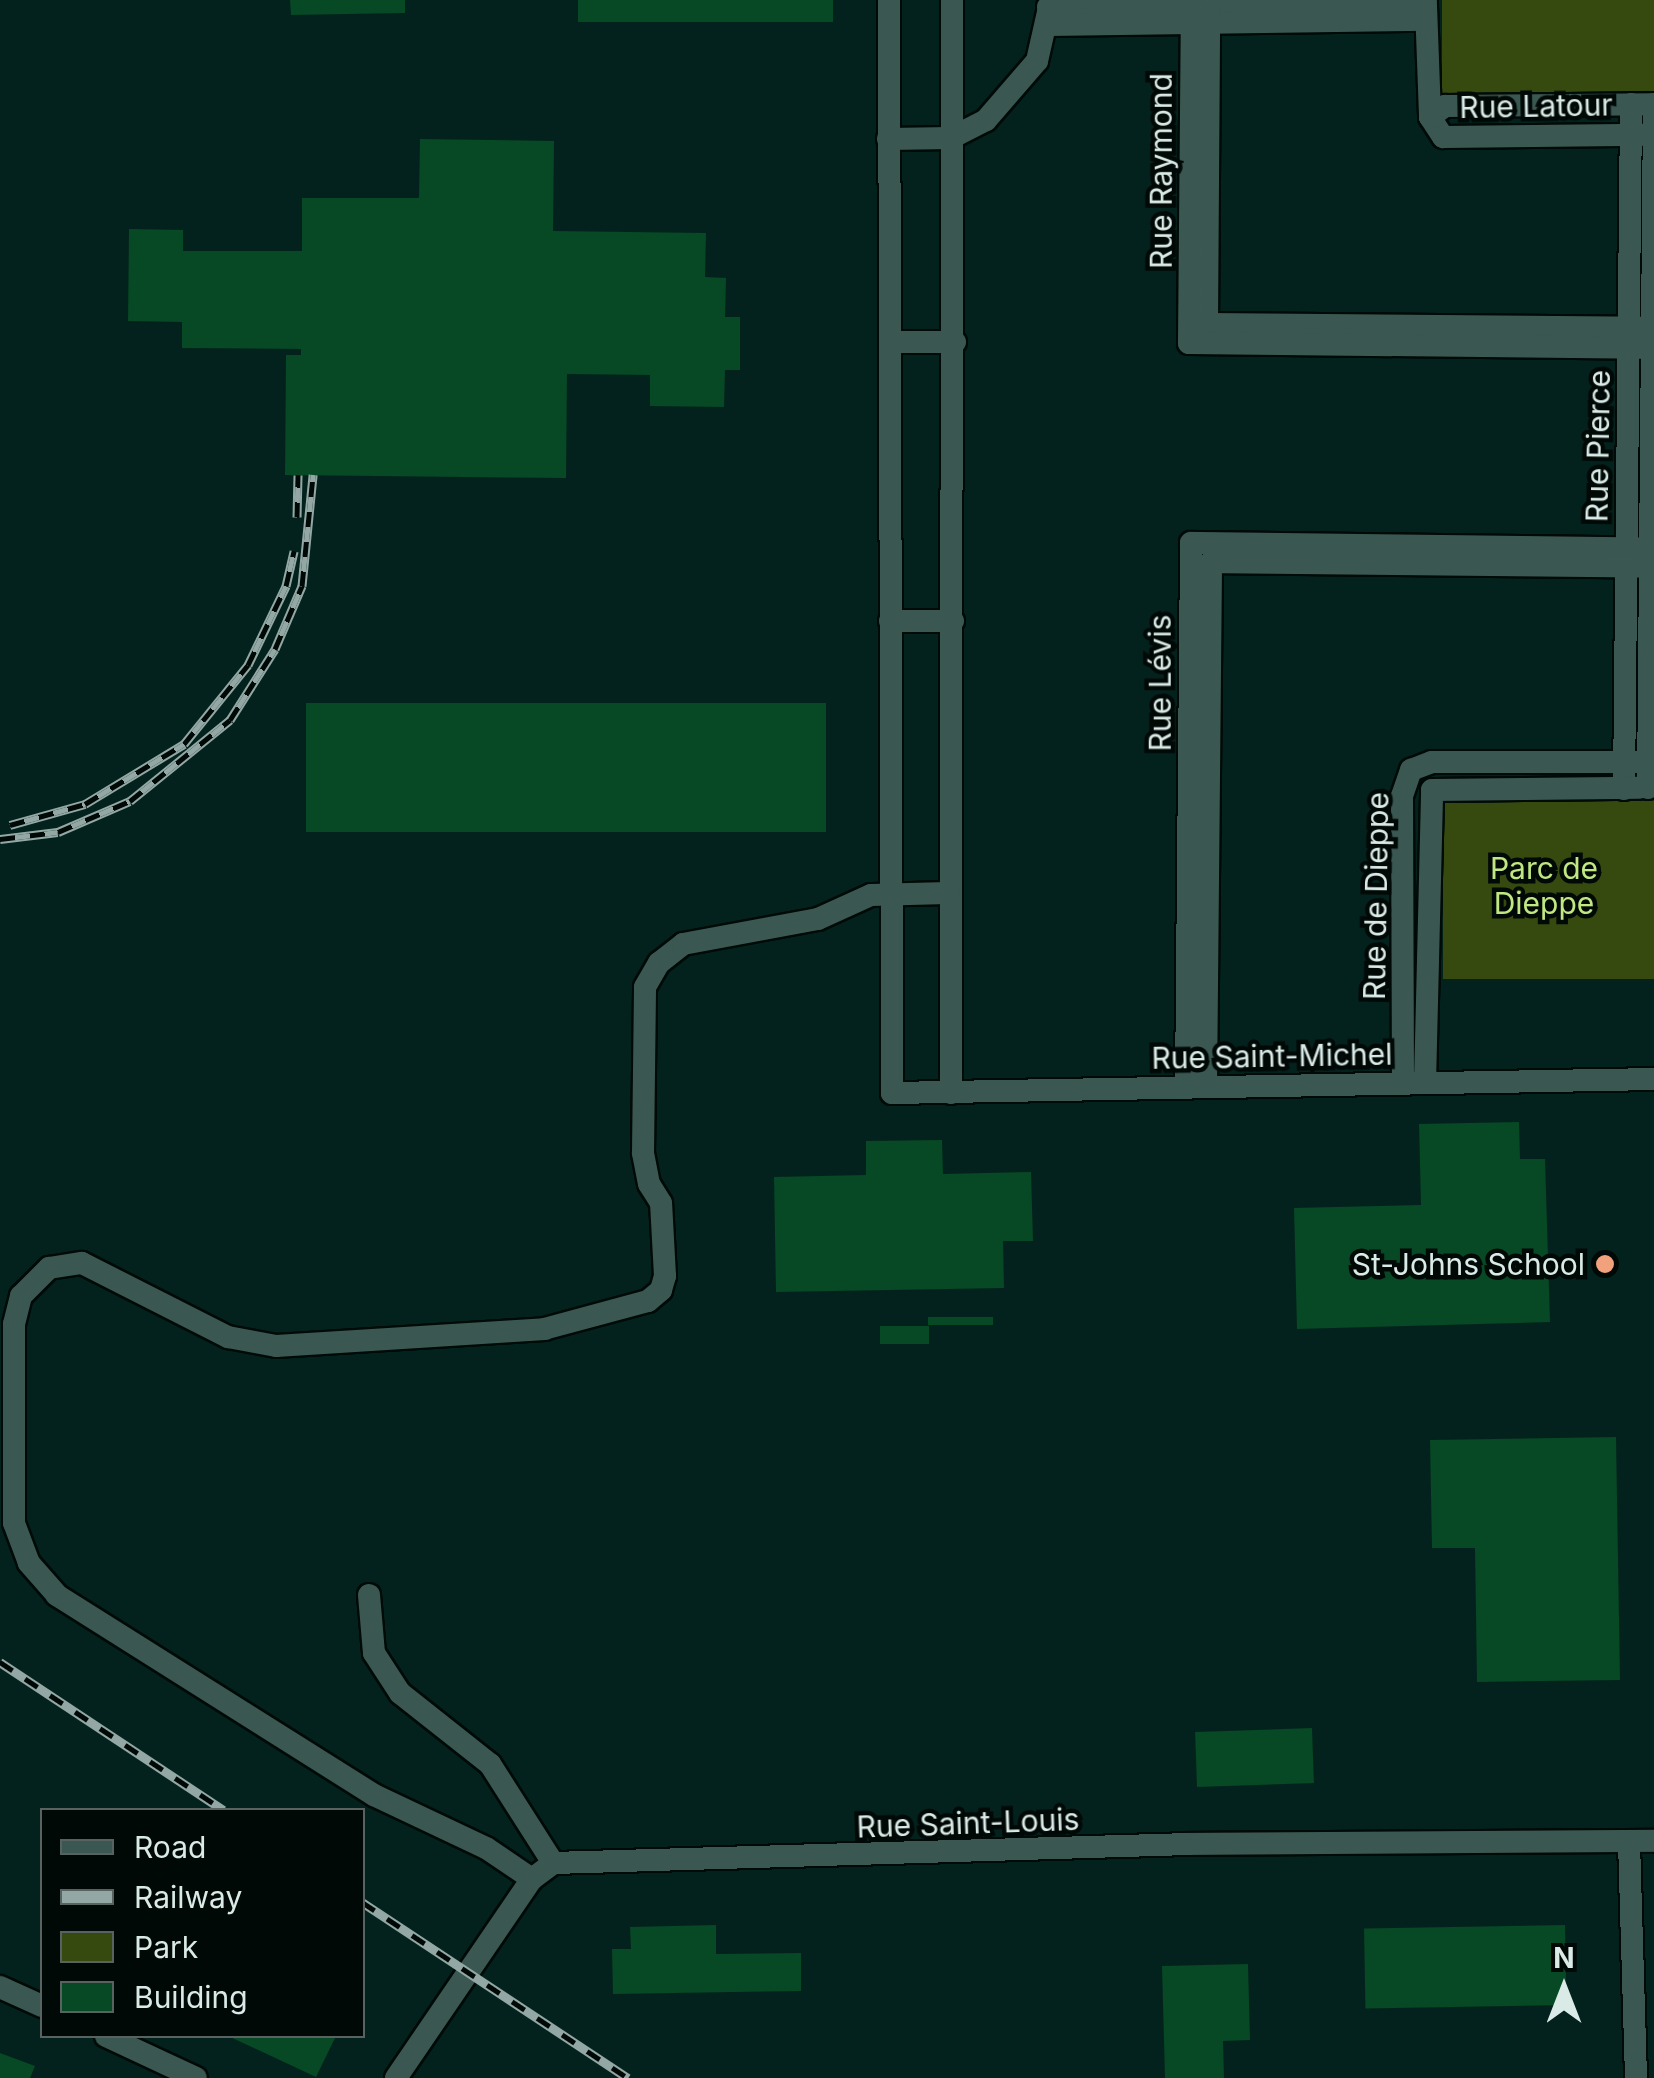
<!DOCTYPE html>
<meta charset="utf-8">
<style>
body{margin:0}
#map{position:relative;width:1654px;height:2078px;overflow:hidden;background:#04221d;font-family:Inter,sans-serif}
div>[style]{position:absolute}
.green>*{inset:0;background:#364a10;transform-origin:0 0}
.building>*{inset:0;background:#074825;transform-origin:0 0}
.roads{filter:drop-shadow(2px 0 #000a07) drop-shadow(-2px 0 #000a07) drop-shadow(0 2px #000a07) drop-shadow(0 -2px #000a07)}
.minor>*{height:22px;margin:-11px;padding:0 11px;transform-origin:11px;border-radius:11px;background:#3a5851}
.rail>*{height:9px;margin-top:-4.5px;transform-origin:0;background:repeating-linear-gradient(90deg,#010907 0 15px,#93a8a4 0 30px);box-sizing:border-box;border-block:2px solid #93a8a4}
.dots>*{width:28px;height:28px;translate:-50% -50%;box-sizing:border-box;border:5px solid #010907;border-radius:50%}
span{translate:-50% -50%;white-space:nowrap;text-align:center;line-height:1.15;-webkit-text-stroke:9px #010907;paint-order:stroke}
.street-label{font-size:30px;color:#daebe7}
.park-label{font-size:30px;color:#c0e781}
.poi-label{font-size:30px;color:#daebe7}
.right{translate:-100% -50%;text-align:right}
.legend{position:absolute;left:40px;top:1808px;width:325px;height:230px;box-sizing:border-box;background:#010907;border:2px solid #586361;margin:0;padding:12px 18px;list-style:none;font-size:30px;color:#daebe7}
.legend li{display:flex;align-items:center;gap:20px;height:50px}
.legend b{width:50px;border:2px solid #586361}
.north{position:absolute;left:1514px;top:1938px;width:100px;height:100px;-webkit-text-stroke:8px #010907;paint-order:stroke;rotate:0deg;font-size:28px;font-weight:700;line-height:40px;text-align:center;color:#daebe7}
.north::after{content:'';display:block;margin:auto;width:35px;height:45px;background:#daebe7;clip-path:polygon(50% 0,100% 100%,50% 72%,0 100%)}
</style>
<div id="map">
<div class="green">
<i style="left:1442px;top:0;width:212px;height:105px"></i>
<i style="left:1443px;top:794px;width:211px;height:185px"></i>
</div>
<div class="building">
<i style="clip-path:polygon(290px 0,405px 0,405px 13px,291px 15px)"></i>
<i style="left:578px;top:0;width:255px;height:22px"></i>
<i style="clip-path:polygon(420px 139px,554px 141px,553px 231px,706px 233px,705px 277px,726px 278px,725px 317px,740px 317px,740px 370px,725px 370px,724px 407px,650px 406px,650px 375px,567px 374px,566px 478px,285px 475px,286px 355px,301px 355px,301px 349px,182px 348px,182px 322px,128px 321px,129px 229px,183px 230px,183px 251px,302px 251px,302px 198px,419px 198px)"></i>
<i style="left:826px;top:703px;width:129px;height:520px;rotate:90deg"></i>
<i style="clip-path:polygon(1519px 1122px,1520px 1159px,1545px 1159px,1550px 1322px,1297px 1329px,1294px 1208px,1421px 1205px,1419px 1124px)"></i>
<i style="clip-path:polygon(942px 1140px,943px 1174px,1031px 1172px,1033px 1241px,1003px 1241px,1004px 1288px,776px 1292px,774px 1177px,866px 1175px,866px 1141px)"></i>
<i style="left:993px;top:1317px;width:8px;height:65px;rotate:90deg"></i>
<i style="left:929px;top:1326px;width:18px;height:49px;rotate:90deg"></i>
<i style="clip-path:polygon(1616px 1437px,1620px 1680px,1477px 1682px,1475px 1548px,1432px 1548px,1430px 1440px)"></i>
<i style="left:1312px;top:1728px;width:55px;height:117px;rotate:88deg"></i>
<i style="clip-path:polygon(716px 1925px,716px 1954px,801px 1953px,801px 1991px,613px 1994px,612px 1949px,631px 1949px,630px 1927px)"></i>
<i style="left:1565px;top:1925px;width:80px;height:201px;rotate:89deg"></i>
<i style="clip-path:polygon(1248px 1964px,1250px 2040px,1223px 2041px,1224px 2078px,1165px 2078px,1162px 1966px)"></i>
<i style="clip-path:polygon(228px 2036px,336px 2036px,316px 2077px)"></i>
<i style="clip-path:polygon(0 2053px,35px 2066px,30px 2078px,0 2078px)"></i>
</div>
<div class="roads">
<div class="minor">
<i style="left:889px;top:0;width:1093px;rotate:89.84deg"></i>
<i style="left:892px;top:1093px;width:762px;rotate:-1.05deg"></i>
<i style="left:1426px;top:6px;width:111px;rotate:87.9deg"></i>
<i style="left:1430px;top:117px;width:24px;rotate:57deg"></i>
<i style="left:1443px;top:137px;width:203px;rotate:-0.6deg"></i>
<i style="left:1048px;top:7px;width:378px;rotate:-0.8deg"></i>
<i style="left:1048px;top:25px;width:378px;rotate:-0.8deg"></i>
<i style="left:1430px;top:117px;width:19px;rotate:-36deg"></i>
<i style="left:1445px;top:106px;width:209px;rotate:-0.5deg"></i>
<i style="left:1654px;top:104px;width:684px;rotate:90.5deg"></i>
<i style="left:888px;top:139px;width:63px;rotate:-0.9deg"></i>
<i style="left:951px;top:138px;width:39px;rotate:-27deg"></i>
<i style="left:986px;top:120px;width:78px;rotate:-49.2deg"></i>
<i style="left:1037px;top:61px;width:50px;rotate:-77.3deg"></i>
<i style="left:1207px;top:324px;width:436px;rotate:0.5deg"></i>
<i style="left:1199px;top:333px;width:12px;rotate:-48deg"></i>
<i style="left:1207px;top:324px;width:316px;rotate:-89.6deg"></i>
<i style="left:892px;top:342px;width:63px"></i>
<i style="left:1189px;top:343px;width:452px;rotate:0.6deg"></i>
<i style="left:1189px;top:343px;width:332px;rotate:-89.5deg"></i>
<i style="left:890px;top:621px;width:63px"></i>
<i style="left:1624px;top:789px;width:685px;rotate:-89.41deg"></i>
<i style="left:1425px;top:1083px;width:293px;rotate:-88.6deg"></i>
<i style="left:1432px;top:790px;width:207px;rotate:-0.6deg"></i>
<i style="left:1403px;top:1084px;width:288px;rotate:-90.2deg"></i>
<i style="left:1402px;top:796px;width:28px;rotate:-71deg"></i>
<i style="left:1411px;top:770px;width:22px;rotate:-21deg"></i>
<i style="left:1432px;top:762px;width:204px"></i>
<i style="left:1206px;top:1087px;width:525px;rotate:-89.45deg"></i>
<i style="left:1211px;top:562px;width:443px;rotate:0.6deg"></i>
<i style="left:1186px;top:1088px;width:545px;rotate:-89.47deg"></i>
<i style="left:1191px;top:543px;width:463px;rotate:0.7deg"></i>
<i style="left:951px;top:1093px;width:1093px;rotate:-89.95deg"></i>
<i style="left:369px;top:1595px;width:58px;rotate:85.1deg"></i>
<i style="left:374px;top:1653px;width:48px;rotate:57deg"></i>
<i style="left:400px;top:1693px;width:115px;rotate:38.3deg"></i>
<i style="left:490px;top:1764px;width:117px;rotate:57.5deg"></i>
<i style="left:1629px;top:1842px;width:236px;rotate:88.3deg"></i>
<i style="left:532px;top:1879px;width:55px;rotate:-146deg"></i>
<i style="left:486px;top:1848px;width:124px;rotate:-154.7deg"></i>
<i style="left:374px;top:1795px;width:375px;rotate:-147.8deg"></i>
<i style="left:57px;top:1595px;width:43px;rotate:-131.2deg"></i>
<i style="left:29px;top:1563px;width:43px;rotate:-110.6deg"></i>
<i style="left:14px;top:1523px;width:199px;rotate:-90deg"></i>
<i style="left:14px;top:1324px;width:29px;rotate:-76deg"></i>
<i style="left:21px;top:1296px;width:40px;rotate:-45deg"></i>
<i style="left:49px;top:1268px;width:33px;rotate:-9deg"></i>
<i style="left:82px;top:1263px;width:164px;rotate:26.9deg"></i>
<i style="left:228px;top:1337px;width:49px;rotate:10.6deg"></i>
<i style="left:276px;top:1346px;width:269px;rotate:-3.6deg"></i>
<i style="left:544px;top:1329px;width:108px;rotate:-15.1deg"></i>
<i style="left:648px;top:1301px;width:17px;rotate:-40deg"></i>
<i style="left:661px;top:1290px;width:15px;rotate:-74deg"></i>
<i style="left:665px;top:1276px;width:73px;rotate:-93.1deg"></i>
<i style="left:661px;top:1203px;width:22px;rotate:-122deg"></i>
<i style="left:649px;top:1184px;width:32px;rotate:-101deg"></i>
<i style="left:643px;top:1153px;width:166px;rotate:-89.3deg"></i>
<i style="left:645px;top:987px;width:28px;rotate:-60deg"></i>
<i style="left:659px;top:963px;width:31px;rotate:-38deg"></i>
<i style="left:683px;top:944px;width:137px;rotate:-10.5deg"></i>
<i style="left:818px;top:919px;width:58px;rotate:-24.4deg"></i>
<i style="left:871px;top:895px;width:77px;rotate:-1.5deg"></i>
<i style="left:0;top:1987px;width:46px;rotate:24.3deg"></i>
<i style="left:106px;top:2036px;width:99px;rotate:25deg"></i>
<i style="left:396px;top:2078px;width:241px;rotate:-55.7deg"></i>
<i style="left:532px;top:1879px;width:26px;rotate:-37deg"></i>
<i style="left:553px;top:1863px;width:635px;rotate:-1.71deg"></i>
<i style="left:1188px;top:1844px;width:466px;rotate:-0.4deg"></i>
</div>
</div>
<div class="rail">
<i style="left:297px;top:517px;width:42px;rotate:-88.6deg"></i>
<i style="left:10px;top:825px;width:78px;rotate:-15.6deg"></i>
<i style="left:85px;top:804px;width:116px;rotate:-31.2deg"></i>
<i style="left:184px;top:744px;width:102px;rotate:-51deg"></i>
<i style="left:248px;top:665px;width:88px;rotate:-64.3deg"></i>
<i style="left:286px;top:586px;width:36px;rotate:-77deg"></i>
<i style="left:0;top:839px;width:58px;rotate:-6.9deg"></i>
<i style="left:58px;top:832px;width:78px;rotate:-23.3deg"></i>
<i style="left:130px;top:801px;width:129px;rotate:-39deg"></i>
<i style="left:230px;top:720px;width:84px;rotate:-57.6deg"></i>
<i style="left:275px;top:649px;width:69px;rotate:-66.8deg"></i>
<i style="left:302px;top:586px;width:112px;rotate:-84.3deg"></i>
<i style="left:0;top:1662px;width:268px;rotate:33.5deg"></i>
<i style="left:362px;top:1902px;width:319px;rotate:33.5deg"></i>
</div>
<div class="dots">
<i style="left:1605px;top:1264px;background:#f1a17c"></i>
</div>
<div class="street-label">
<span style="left:1536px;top:106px;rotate:-1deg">Rue Latour</span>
<span style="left:1161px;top:171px;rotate:-90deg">Rue Raymond</span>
<span style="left:1598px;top:446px;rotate:-89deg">Rue Pierce</span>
<span style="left:1160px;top:683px;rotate:-90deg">Rue Lévis</span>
<span style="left:1376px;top:896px;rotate:-89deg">Rue de Dieppe</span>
<span style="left:1272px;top:1056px;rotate:-1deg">Rue Saint-Michel</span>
<span style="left:968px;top:1823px;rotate:-2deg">Rue Saint-Louis</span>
</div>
<div class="park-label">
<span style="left:1544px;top:885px">Parc de<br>Dieppe</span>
</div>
<div class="poi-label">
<span class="right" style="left:1585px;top:1264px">St-Johns School</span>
</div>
<ul class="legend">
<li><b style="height:12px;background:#3a5851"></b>Road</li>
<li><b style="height:12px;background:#93a8a4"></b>Railway</li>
<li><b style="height:28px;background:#364a10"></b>Park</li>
<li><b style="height:28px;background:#074825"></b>Building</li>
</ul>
<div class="north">N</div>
</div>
